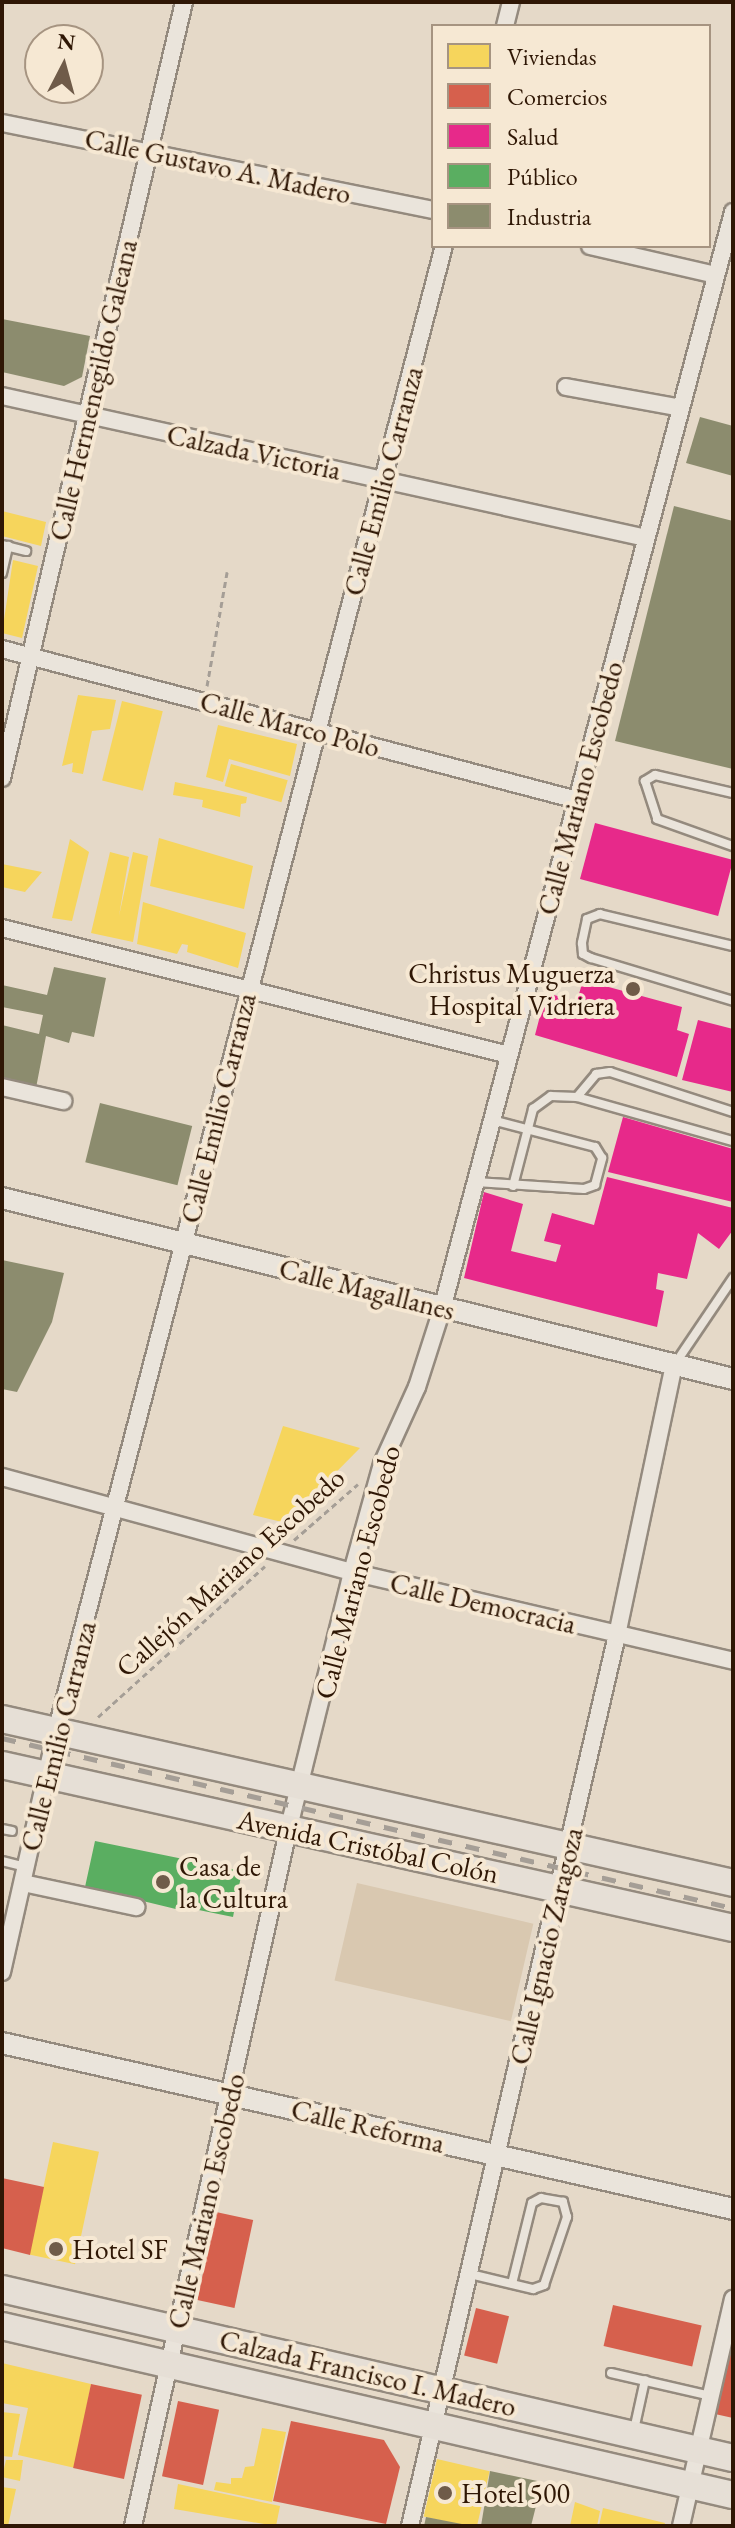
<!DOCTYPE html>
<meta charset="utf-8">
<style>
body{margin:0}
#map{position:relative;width:735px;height:2528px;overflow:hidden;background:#e5d9c8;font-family:"EB Garamond",serif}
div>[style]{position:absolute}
.green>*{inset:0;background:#d9c8b0;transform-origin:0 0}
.homes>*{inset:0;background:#f6d55c;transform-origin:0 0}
.shops>*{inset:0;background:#d6604d;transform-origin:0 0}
.health>*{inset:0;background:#e7298a;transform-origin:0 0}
.public>*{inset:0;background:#5aae61}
.industry>*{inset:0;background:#8c8c6e;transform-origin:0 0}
.path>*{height:3px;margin-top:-1.5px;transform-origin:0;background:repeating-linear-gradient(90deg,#a59e96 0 6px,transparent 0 10px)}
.roads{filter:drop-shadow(2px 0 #948a7e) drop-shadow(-2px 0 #948a7e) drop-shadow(0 2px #948a7e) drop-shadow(0 -2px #948a7e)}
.service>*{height:8px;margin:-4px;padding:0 4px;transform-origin:4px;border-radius:4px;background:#eae4db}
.minor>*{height:16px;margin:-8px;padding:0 8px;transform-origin:8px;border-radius:8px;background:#eae4db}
.tertiary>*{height:20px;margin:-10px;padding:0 10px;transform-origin:10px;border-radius:10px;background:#eae4db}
.primary>*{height:26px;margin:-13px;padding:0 13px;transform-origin:13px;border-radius:13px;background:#e6dfd6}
.rail>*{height:5px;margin-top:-2.5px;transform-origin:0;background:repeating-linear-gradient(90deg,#a59e96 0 14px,transparent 0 28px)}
.dots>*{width:22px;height:22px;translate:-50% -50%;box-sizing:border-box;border:4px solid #f6e8d3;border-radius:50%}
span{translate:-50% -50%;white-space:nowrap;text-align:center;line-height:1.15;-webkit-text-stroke:8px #f6e8d3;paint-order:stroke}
.street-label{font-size:28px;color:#2f1705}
.poi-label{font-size:28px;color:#2f1705}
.right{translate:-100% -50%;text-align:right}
.left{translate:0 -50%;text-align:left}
.frame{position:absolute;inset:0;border:4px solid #2f1705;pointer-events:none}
.legend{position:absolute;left:431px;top:24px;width:280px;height:224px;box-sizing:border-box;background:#f6e8d3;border:2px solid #a69481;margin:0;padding:10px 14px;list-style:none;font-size:24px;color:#2f1705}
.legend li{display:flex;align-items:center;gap:16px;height:40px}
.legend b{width:40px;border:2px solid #a69481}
.north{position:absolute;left:24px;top:24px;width:80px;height:80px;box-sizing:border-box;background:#f6e8d3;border:2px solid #a69481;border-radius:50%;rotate:6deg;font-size:22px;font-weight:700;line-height:32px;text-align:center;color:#2f1705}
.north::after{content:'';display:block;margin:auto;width:28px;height:36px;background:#6f5b49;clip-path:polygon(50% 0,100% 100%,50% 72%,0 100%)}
</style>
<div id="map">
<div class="green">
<i style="left:357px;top:1883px;width:181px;height:100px;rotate:13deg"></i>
</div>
<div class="homes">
<i style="clip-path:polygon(2px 511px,46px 522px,41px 546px,2px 536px)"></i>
<i style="clip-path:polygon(13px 560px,38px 566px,22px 638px,2px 633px)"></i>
<i style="clip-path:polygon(78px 695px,116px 700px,110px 729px,92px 731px,83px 774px,72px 772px,73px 763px,62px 766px)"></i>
<i style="left:122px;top:701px;width:42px;height:82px;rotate:14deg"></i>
<i style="clip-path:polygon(218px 725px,297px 744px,290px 776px,229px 759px,223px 782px,206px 777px)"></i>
<i style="left:231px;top:764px;width:59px;height:23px;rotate:16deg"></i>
<i style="clip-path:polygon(175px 782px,247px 797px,246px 803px,241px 804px,240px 817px,202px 807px,203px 800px,173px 795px)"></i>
<i style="clip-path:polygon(159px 838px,253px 866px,244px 909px,150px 886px)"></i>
<i style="clip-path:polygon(70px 839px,89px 852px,72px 921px,52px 918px)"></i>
<i style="clip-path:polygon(110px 852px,129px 857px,119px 916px,133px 852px,148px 856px,133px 942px,91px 933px)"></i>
<i style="clip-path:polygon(2px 864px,42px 872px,25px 892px,2px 887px)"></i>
<i style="clip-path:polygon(143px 902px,246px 933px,238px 968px,187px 952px,188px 945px,182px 944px,177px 954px,137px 944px)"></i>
<i style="clip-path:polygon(283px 1426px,360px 1448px,286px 1523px,253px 1515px)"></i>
<i style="left:53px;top:2142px;width:47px;height:115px;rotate:12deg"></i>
<i style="clip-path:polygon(2px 2363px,91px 2384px,75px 2468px,18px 2455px,28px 2408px,2px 2403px)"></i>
<i style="clip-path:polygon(2px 2412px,20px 2414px,12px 2457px,2px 2456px)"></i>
<i style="clip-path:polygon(262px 2428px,286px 2432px,272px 2502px,214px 2490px,216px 2482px,231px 2484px,231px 2478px,242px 2478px,245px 2467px,254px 2466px)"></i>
<i style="left:437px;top:2459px;width:54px;height:59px;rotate:13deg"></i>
<i style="clip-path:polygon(6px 2460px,23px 2460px,20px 2481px,2px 2477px)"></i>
<i style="clip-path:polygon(178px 2484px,280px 2506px,276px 2526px,174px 2509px)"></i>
<i style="clip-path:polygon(2px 2487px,16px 2489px,8px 2526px,2px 2526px)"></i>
<i style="clip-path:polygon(575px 2502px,600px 2511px,597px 2526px,570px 2526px)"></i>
<i style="clip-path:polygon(603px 2508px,665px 2523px,664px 2526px,599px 2526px)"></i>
</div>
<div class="shops">
<i style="clip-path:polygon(2px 2178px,44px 2187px,30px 2255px,2px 2248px)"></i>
<i style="left:216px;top:2212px;width:38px;height:90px;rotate:12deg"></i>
<i style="left:613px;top:2305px;width:91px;height:42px;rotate:13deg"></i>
<i style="left:476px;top:2308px;width:34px;height:49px;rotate:14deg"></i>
<i style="clip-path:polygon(733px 2343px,733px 2418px,715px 2414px)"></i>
<i style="left:91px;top:2384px;width:52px;height:86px;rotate:12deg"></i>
<i style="left:178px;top:2401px;width:42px;height:77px;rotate:12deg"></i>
<i style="clip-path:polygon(291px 2421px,384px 2440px,400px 2467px,386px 2524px,273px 2501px)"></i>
</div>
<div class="health">
<i style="left:595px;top:823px;width:143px;height:58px;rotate:15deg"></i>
<i style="clip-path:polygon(583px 980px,682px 1007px,677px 1030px,689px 1034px,677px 1077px,535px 1035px,546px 993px,577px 1001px)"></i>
<i style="clip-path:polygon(698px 1020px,733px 1029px,733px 1092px,682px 1080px)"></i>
<i style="clip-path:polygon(623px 1117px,733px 1149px,733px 1202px,608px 1172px)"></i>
<i style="clip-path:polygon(607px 1177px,733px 1208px,733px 1230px,719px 1249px,698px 1233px,687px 1279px,658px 1273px,656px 1289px,664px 1291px,657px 1327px,464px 1278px,484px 1192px,523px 1204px,511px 1251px,556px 1262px,561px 1245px,544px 1241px,552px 1213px,594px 1225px)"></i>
</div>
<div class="public">
<i style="clip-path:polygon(95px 1841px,242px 1871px,233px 1917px,184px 1907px,184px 1911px,85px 1887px)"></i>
</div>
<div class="industry">
<i style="clip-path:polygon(2px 319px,90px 336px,82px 377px,64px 386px,2px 372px)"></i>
<i style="clip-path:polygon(700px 417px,733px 426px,733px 476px,686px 463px)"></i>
<i style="clip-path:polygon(674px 506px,733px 521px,733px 769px,615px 741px)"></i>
<i style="clip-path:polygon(54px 967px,106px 978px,94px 1037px,72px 1032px,69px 1043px,46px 1036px,36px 1088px,2px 1080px,2px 1025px,39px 1034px,43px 1015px,2px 1007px,2px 985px,47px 995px)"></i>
<i style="left:100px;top:1103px;width:95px;height:61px;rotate:14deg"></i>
<i style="clip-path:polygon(2px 1260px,64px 1273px,52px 1322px,17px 1392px,2px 1389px)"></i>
<i style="clip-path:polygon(490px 2471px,542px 2482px,531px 2526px,481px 2526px)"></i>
<i style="clip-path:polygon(426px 2517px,467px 2525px,467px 2526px,424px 2526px)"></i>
</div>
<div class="path">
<i style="left:207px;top:686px;width:116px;rotate:-80deg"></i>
<i style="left:294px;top:1540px;width:85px;rotate:-41.2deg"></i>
<i style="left:98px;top:1717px;width:225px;rotate:-42.1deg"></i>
</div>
<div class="roads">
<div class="service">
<i style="left:2px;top:545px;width:25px;rotate:14deg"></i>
<i style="left:2px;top:573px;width:28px;rotate:-77deg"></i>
<i style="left:733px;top:793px;width:80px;rotate:-167deg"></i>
<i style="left:655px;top:775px;width:12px;rotate:149deg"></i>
<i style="left:645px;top:781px;width:40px;rotate:72deg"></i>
<i style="left:657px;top:819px;width:81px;rotate:19.6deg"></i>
<i style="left:733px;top:946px;width:137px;rotate:-166.5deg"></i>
<i style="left:600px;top:914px;width:14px;rotate:159deg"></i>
<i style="left:587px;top:919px;width:25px;rotate:102deg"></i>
<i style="left:582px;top:943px;width:11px;rotate:85deg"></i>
<i style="left:583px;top:954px;width:9px;rotate:27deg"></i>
<i style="left:591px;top:958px;width:148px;rotate:16.8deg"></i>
<i style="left:577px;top:1097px;width:30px;rotate:-50deg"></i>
<i style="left:596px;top:1074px;width:14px;rotate:-8deg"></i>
<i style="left:610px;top:1072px;width:129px;rotate:18deg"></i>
<i style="left:476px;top:1182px;width:108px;rotate:3.7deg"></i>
<i style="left:584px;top:1189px;width:12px;rotate:-20deg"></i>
<i style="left:595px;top:1185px;width:28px;rotate:-75deg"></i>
<i style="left:602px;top:1158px;width:13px;rotate:-122deg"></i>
<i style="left:595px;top:1147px;width:106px;rotate:-165.3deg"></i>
<i style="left:513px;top:1186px;width:80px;rotate:-75.4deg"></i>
<i style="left:533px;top:1109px;width:22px;rotate:-36deg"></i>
<i style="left:551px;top:1096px;width:26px;rotate:2deg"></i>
<i style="left:577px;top:1097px;width:162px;rotate:15.8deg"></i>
<i style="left:675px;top:1364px;width:104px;rotate:-56deg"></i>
<i style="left:2px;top:1829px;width:10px;rotate:11deg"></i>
<i style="left:2px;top:1861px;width:25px;rotate:14deg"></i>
<i style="left:470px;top:2274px;width:65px;rotate:13.4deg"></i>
<i style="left:533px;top:2289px;width:12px;rotate:-20deg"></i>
<i style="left:544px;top:2285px;width:72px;rotate:-71.3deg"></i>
<i style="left:567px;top:2217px;width:16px;rotate:-105deg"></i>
<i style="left:563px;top:2202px;width:22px;rotate:-170deg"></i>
<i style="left:541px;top:2198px;width:10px;rotate:151deg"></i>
<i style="left:532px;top:2203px;width:83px;rotate:103.9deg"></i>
<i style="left:611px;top:2373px;width:103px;rotate:13deg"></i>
<i style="left:634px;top:2430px;width:51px;rotate:-77.6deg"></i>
</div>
<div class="minor">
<i style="left:505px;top:26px;width:25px;rotate:-76deg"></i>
<i style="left:2px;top:123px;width:440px;rotate:11.4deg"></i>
<i style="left:590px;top:246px;width:129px;rotate:13deg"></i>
<i style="left:566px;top:387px;width:117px;rotate:10.3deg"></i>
<i style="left:2px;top:396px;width:659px;rotate:12.43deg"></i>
<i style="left:2px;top:649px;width:594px;rotate:14.71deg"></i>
<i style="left:2px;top:778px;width:797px;rotate:-76.8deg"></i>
<i style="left:2px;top:928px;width:523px;rotate:14.06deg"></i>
<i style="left:2px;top:1087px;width:63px;rotate:12.9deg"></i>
<i style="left:2px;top:1477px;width:363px;rotate:15.2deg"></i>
<i style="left:352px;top:1572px;width:391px;rotate:13.1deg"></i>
<i style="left:23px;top:1883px;width:116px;rotate:12deg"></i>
<i style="left:2px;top:1972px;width:246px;rotate:-77.3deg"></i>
<i style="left:56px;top:1732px;width:1536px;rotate:-75.37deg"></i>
<i style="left:133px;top:2526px;width:712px;rotate:-77.43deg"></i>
<i style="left:288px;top:1831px;width:267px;rotate:-76.1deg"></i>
<i style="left:352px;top:1572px;width:112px;rotate:-74.5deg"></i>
<i style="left:382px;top:1464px;width:85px;rotate:-65.6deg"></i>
<i style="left:417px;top:1387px;width:82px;rotate:-72.2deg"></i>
<i style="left:442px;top:1309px;width:1135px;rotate:-75.14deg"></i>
<i style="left:410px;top:2526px;width:915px;rotate:-76.92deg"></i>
<i style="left:617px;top:1635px;width:277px;rotate:-78.1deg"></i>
<i style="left:681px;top:2526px;width:233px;rotate:-77.1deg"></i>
</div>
<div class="tertiary">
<i style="left:2px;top:1198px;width:753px;rotate:13.91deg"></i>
<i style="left:2px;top:2043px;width:750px;rotate:12.79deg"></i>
</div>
<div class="primary">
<i style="left:2px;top:1719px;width:749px;rotate:12.64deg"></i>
<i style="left:2px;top:1765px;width:749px;rotate:12.57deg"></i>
<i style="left:2px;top:2289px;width:750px;rotate:13.02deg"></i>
<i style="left:2px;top:2326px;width:750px;rotate:13.02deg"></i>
</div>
</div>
<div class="rail">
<i style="left:2px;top:1738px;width:751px;rotate:13.09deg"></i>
</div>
<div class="dots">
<i style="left:633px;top:989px;background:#6f5b49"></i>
<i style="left:163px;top:1882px;background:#6f5b49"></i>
<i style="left:56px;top:2249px;background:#6f5b49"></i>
<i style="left:445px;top:2493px;background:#6f5b49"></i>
</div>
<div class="street-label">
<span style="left:218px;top:166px;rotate:12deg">Calle Gustavo A. Madero</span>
<span style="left:93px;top:390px;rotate:-77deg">Calle Hermenegildo Galeana</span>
<span style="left:254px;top:452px;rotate:12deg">Calzada Victoria</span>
<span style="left:383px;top:481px;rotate:-75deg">Calle Emilio Carranza</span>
<span style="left:290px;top:724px;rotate:15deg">Calle Marco Polo</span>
<span style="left:580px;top:788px;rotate:-75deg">Calle Mariano Escobedo</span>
<span style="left:218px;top:1108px;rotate:-76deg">Calle Emilio Carranza</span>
<span style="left:367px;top:1289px;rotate:14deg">Calle Magallanes</span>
<span style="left:230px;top:1572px;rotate:-42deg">Callejón Mariano Escobedo</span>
<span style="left:357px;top:1572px;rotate:-75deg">Calle Mariano Escobedo</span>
<span style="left:483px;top:1603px;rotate:13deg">Calle Democracia</span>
<span style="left:58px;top:1736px;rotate:-76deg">Calle Emilio Carranza</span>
<span style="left:368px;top:1846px;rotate:12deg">Avenida Cristóbal Colón</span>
<span style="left:546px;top:1946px;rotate:-77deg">Calle Ignacio Zaragoza</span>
<span style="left:368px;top:2126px;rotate:13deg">Calle Reforma</span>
<span style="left:206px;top:2201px;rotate:-77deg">Calle Mariano Escobedo</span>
<span style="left:368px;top:2373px;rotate:13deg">Calzada Francisco I. Madero</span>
</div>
<div class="poi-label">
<span class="right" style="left:615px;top:989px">Christus Muguerza<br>Hospital Vidriera</span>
<span class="left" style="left:179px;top:1882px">Casa de<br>la Cultura</span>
<span class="left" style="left:72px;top:2249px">Hotel SF</span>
<span class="left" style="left:461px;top:2493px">Hotel 500</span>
</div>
<div class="frame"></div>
<ul class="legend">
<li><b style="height:22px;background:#f6d55c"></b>Viviendas</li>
<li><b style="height:22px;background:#d6604d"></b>Comercios</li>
<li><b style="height:22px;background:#e7298a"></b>Salud</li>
<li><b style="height:22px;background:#5aae61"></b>Público</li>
<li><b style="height:22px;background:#8c8c6e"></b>Industria</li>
</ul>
<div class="north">N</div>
</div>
